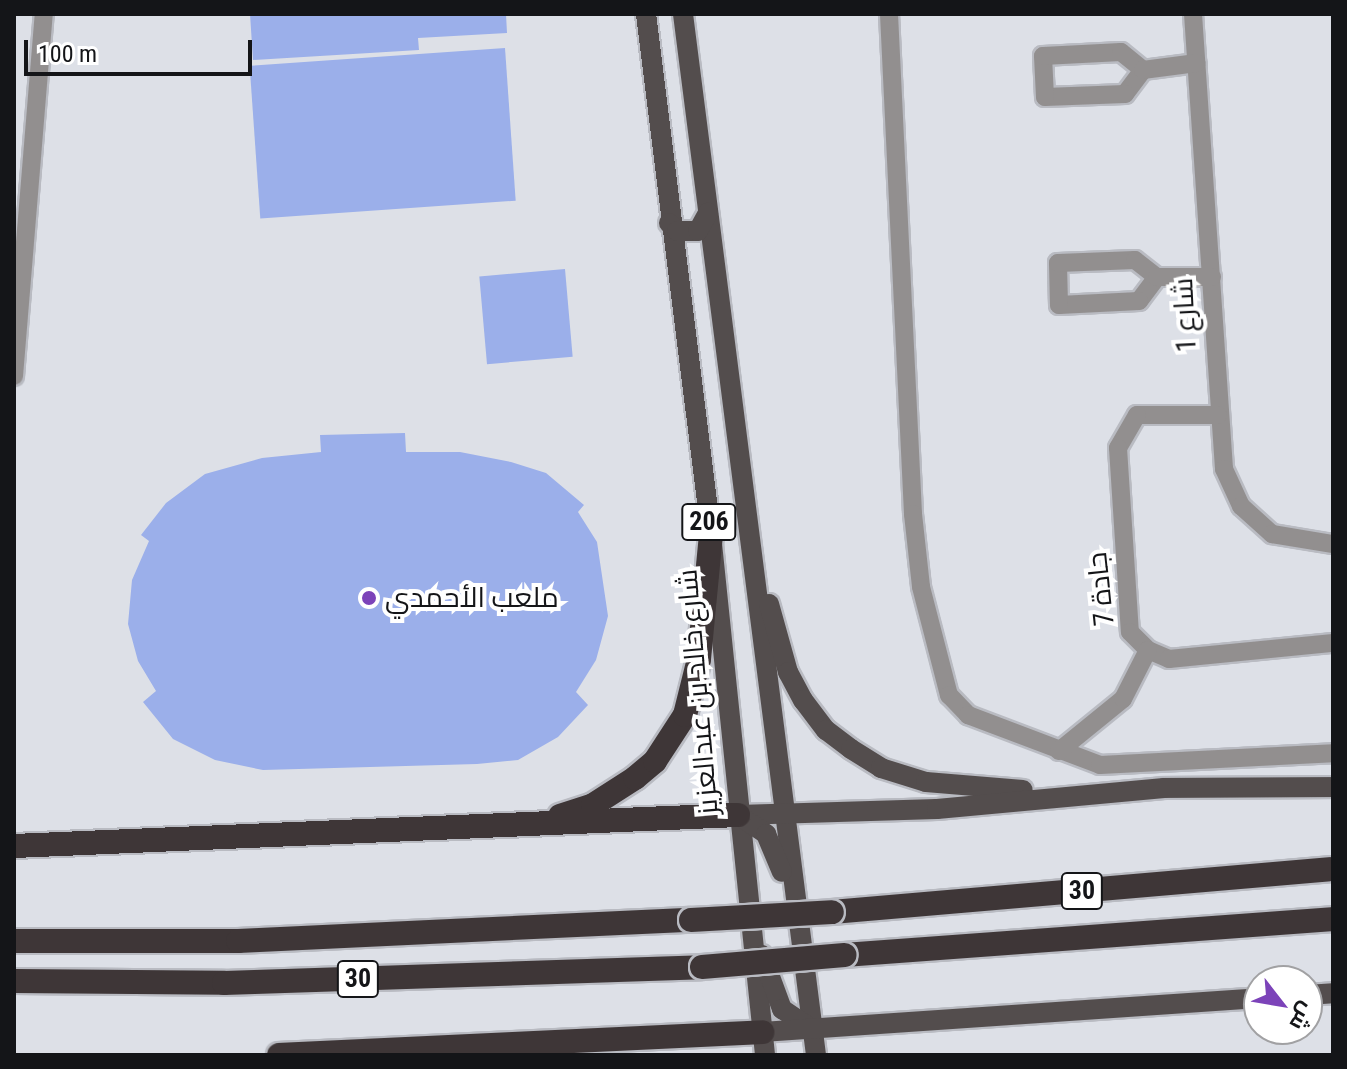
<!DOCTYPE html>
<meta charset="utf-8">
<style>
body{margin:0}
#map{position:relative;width:1347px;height:1069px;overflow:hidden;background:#dde0e7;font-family:"Roboto Condensed",Cairo,sans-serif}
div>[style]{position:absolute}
.green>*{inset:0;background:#9bafea;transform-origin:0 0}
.roads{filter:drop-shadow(2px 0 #b9bbc2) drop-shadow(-2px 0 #b9bbc2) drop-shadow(0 2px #b9bbc2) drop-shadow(0 -2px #b9bbc2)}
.minor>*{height:18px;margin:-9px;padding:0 9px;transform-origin:9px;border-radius:9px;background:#928f8f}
.major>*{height:20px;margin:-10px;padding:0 10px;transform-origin:10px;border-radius:10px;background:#534d4d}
.highway>*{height:24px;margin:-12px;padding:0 12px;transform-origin:12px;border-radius:12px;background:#3e3637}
.bridges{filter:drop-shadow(2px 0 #b9bbc2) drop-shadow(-2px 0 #b9bbc2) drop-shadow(0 2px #b9bbc2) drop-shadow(0 -2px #b9bbc2)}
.highway-bridge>*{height:24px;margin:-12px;padding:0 12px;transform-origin:12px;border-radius:12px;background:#3e3637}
.dots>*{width:22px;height:22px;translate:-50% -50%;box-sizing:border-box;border:4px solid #fff;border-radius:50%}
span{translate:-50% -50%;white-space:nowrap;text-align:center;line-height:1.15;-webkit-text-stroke:8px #fff;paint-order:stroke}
.shield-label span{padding:2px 6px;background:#fff;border:2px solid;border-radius:6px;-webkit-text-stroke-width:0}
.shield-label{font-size:26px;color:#141518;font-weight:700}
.street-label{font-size:28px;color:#141518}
.poi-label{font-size:28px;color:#141518}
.left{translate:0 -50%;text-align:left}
.frame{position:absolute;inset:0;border:16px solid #141518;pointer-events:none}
.north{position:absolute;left:1243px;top:965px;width:80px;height:80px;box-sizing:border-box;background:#fff;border:2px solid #a1a1a3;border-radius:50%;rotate:121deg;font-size:22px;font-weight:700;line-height:32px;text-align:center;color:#141518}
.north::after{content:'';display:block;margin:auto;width:28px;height:36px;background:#7c43b9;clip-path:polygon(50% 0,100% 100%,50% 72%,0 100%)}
.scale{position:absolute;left:24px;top:40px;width:228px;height:36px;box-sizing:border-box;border:4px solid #141518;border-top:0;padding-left:10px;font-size:24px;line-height:28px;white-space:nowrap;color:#141518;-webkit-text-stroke:6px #fff;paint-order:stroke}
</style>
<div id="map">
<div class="green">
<i style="clip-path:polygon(250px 14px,506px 14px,507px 33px,418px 38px,419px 50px,253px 60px)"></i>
<i style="left:505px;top:48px;width:153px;height:256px;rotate:86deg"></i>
<i style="left:565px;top:269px;width:88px;height:86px;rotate:85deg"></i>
<i style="clip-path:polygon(405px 433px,406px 452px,460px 452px,511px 462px,546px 473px,584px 505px,578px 512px,597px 542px,608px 616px,596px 660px,576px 692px,588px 705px,558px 737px,518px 760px,477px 764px,263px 770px,215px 760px,173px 739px,143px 702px,156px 691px,138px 661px,128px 624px,132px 580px,149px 541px,141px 535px,166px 503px,205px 474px,262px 458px,321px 452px,320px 435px)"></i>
</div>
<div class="roads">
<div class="minor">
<i style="left:889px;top:14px;width:501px;rotate:87.25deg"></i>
<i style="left:913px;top:514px;width:73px;rotate:83.7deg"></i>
<i style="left:921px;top:587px;width:112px;rotate:75.5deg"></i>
<i style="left:949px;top:695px;width:28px;rotate:46deg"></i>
<i style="left:968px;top:715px;width:141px;rotate:20.7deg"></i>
<i style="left:1100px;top:765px;width:233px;rotate:-2.9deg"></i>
<i style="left:1193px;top:14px;width:456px;rotate:86.1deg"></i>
<i style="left:1224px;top:469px;width:41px;rotate:65.3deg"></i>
<i style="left:1241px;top:506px;width:42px;rotate:42.1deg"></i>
<i style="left:1272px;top:534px;width:62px;rotate:9.3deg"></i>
<i style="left:1143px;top:70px;width:30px;rotate:127deg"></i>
<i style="left:1125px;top:94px;width:80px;rotate:177.9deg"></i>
<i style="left:1045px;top:97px;width:41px;rotate:-92.8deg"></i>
<i style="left:1043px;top:56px;width:78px;rotate:-2.9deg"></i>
<i style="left:1121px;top:52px;width:28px;rotate:39deg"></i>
<i style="left:1143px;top:70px;width:54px;rotate:-7.4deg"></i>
<i style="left:1157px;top:277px;width:30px;rotate:127deg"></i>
<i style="left:1139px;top:301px;width:80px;rotate:177.1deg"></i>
<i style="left:1059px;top:305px;width:42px;rotate:-91.4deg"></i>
<i style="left:1058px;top:263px;width:77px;rotate:-2.2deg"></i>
<i style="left:1135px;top:260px;width:28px;rotate:38deg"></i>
<i style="left:1157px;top:277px;width:55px"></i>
<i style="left:14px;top:376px;width:363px;rotate:-85.3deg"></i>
<i style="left:1218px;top:415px;width:81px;rotate:180deg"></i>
<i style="left:1137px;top:415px;width:38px;rotate:120deg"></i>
<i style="left:1118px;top:448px;width:184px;rotate:86.3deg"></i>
<i style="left:1130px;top:632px;width:25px;rotate:45deg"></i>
<i style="left:1148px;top:650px;width:23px;rotate:23deg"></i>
<i style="left:1169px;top:659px;width:165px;rotate:-5.6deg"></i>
<i style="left:1059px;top:751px;width:82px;rotate:-39.1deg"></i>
<i style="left:1123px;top:699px;width:55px;rotate:-63deg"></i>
</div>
<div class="major">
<i style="left:646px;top:14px;width:524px;rotate:82.87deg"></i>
<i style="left:711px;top:534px;width:524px;rotate:84.08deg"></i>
<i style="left:683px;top:14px;width:1049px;rotate:82.72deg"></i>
<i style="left:669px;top:223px;width:11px;rotate:45deg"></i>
<i style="left:677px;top:231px;width:21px"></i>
<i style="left:698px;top:231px;width:21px;rotate:-61deg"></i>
<i style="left:769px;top:604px;width:71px;rotate:74.4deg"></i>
<i style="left:788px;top:672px;width:32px;rotate:62deg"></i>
<i style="left:803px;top:700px;width:38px;rotate:53deg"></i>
<i style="left:826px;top:730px;width:31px;rotate:37deg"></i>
<i style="left:851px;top:749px;width:36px;rotate:32deg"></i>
<i style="left:881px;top:768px;width:47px;rotate:17.3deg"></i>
<i style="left:926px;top:782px;width:97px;rotate:4.7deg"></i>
<i style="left:738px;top:815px;width:199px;rotate:-1.7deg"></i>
<i style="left:937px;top:809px;width:228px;rotate:-5.3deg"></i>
<i style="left:1164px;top:788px;width:169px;rotate:-0.3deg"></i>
<i style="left:738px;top:815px;width:34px;rotate:34deg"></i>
<i style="left:766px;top:834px;width:41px;rotate:67.2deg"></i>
<i style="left:762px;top:955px;width:58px;rotate:69.7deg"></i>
<i style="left:782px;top:1009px;width:34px;rotate:34deg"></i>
<i style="left:1307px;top:995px;width:26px;rotate:-4deg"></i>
<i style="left:762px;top:1032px;width:498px;rotate:-3.9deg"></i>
</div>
<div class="highway">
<i style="left:560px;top:816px;width:35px;rotate:-18deg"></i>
<i style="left:593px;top:805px;width:50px;rotate:-32.7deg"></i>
<i style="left:635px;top:778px;width:26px;rotate:-40deg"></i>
<i style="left:655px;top:761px;width:55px;rotate:-56.9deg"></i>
<i style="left:685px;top:715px;width:58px;rotate:-76deg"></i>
<i style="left:699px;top:659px;width:126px;rotate:-84.5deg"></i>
<i style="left:14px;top:846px;width:725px;rotate:-2.45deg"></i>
<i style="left:832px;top:912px;width:503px;rotate:-4.91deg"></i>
<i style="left:14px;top:941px;width:224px"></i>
<i style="left:238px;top:941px;width:453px;rotate:-2.7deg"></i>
<i style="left:844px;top:955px;width:490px;rotate:-4.2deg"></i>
<i style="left:14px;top:981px;width:210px;rotate:0.5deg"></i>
<i style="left:224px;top:983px;width:478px;rotate:-1.9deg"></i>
<i style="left:279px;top:1055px;width:484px;rotate:-2.7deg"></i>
</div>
</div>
<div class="bridges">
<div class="highway-bridge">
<i style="left:691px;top:920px;width:141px;rotate:-3.2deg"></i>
<i style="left:702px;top:967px;width:143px;rotate:-4.8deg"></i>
</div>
</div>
<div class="dots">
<i style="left:369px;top:598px;background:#7c43b9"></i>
</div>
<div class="shield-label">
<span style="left:709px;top:522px">206</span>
<span style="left:1082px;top:891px">30</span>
<span style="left:358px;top:979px">30</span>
</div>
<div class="street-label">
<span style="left:1185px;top:315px;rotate:-93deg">شارع 1</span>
<span style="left:1101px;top:589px;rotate:-96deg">جادة 7</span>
<span style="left:698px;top:692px;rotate:-95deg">شارع خالد بن عبدالعزيز</span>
</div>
<div class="poi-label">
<span class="left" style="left:385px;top:598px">ملعب الأحمدي</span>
</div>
<div class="frame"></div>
<div class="north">ش</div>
<div class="scale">100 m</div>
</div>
